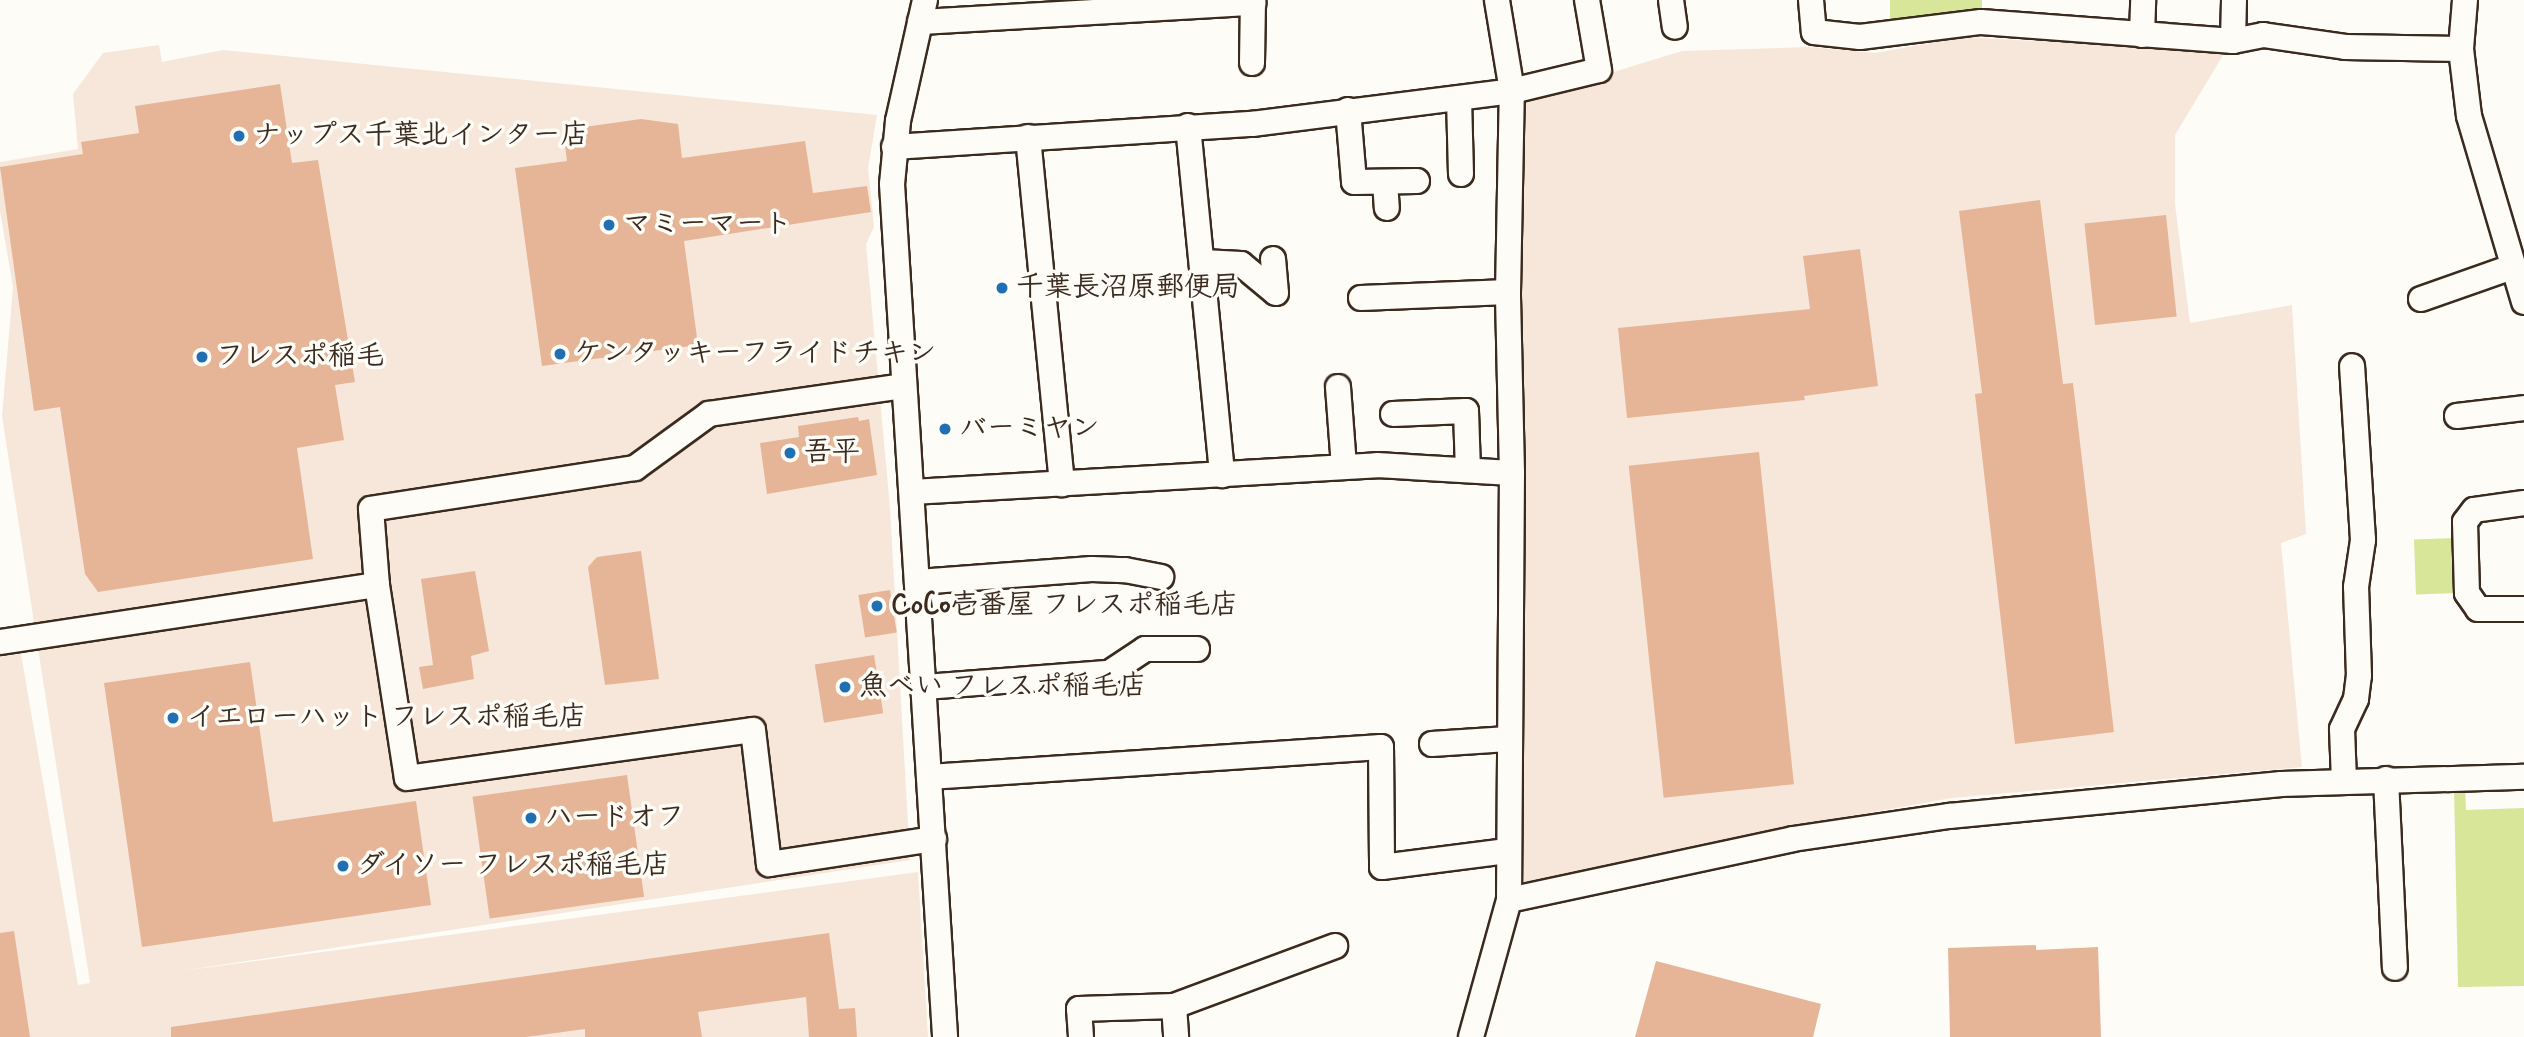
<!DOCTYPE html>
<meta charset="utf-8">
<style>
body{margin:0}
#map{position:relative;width:2524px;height:1037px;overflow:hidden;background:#fdfcf7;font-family:Mynerve,"Klee One",sans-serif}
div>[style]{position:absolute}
.built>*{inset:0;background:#f6e7da}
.green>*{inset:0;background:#d8e699;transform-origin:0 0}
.building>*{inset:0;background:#e6b597;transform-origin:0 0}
.roads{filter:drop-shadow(2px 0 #3b2a1e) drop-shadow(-2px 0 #3b2a1e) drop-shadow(0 2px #3b2a1e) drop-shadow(0 -2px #3b2a1e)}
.minor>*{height:24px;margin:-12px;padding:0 12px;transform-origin:12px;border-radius:12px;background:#fdfcf7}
.dots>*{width:19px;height:19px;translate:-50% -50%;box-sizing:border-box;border:4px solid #fdfcf7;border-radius:50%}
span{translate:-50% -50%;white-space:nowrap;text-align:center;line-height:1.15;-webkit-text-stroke:7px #fdfcf7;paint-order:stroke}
.poi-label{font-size:28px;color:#3b2a1e;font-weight:700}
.left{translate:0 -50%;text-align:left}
</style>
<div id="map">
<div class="built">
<i style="clip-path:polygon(1965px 37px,2225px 52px,2175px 135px,2175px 204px,2190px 323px,2292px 305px,2306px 534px,2281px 543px,2302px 767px,1952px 798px,1749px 834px,1521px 885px,1522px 100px,1682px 51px,1809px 47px,1875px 53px)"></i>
<i style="clip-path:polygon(159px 45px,162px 62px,223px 50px,877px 115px,868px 168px,874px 227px,866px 244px,890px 508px,910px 860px,181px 971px,918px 872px,928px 1037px,0 1037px,0 657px,21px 654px,78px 985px,90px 983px,2px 416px,13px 287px,0 211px,0 162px,78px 149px,73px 94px,103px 53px)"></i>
</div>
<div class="green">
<i style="clip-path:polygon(1890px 0,1982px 0,1982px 13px,1890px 27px)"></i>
<i style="left:2455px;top:538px;width:55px;height:41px;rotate:88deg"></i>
<i style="clip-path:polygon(2454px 786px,2465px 786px,2466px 810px,2524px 808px,2524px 986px,2458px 987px)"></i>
</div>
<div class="building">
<i style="clip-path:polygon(280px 84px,292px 163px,318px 160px,355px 382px,335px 385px,344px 440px,297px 448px,313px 559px,98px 592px,85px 574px,60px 407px,34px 411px,0 167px,83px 154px,81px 142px,139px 133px,135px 106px)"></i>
<i style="clip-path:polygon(641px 119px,678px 124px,682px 158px,805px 141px,813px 193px,867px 186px,871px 212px,684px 241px,698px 345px,542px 366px,515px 168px,567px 161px,563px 130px)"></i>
<i style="clip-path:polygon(2040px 200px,2063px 384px,2073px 383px,2114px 732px,2015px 744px,1975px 394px,1982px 393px,1959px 211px)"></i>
<i style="left:2166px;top:215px;width:102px;height:82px;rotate:84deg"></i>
<i style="clip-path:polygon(1860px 249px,1878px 386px,1804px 396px,1805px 400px,1627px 418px,1618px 328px,1810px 309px,1803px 256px)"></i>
<i style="clip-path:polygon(858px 417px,859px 421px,869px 419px,877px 475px,767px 494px,760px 443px,799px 437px,798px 426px)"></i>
<i style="left:1759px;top:452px;width:334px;height:131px;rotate:84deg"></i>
<i style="clip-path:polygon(641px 551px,659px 679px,605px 685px,588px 567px,597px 557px)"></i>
<i style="clip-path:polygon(475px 571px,489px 651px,471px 656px,474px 679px,423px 689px,419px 667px,433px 665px,421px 579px)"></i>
<i style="left:890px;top:590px;width:43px;height:32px;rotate:81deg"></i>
<i style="left:874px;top:655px;width:59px;height:60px;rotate:81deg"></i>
<i style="clip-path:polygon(250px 662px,273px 822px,416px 801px,431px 905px,142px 947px,104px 683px)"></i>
<i style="left:627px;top:775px;width:123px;height:156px;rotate:82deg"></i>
<i style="clip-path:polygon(14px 931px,30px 1037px,0 1037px,0 933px)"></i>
<i style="clip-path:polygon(829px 933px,839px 1009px,855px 1008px,857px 1037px,809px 1037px,806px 997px,698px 1012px,702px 1037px,585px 1037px,585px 1029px,526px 1037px,171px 1037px,171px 1027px)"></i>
<i style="clip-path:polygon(2036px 945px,2036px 950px,2098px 947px,2101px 1037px,1950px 1037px,1948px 948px)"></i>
<i style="clip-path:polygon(1656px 961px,1821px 1004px,1813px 1037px,1635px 1037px)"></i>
</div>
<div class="roads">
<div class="minor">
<i style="left:925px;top:0;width:124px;rotate:102.6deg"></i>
<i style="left:898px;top:121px;width:63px;rotate:95.4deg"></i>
<i style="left:892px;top:184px;width:855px;rotate:86.44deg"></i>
<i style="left:1671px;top:0;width:27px;rotate:82deg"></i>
<i style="left:1811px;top:0;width:32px;rotate:85deg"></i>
<i style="left:1814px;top:32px;width:46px;rotate:6.2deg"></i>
<i style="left:1860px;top:37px;width:122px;rotate:-7.1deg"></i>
<i style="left:1981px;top:22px;width:253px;rotate:4.3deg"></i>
<i style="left:2233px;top:41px;width:31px;rotate:-11deg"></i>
<i style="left:2263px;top:35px;width:83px;rotate:8.3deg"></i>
<i style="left:2345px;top:47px;width:116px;rotate:1deg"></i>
<i style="left:2465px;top:0;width:49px;rotate:94.7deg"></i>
<i style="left:2461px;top:49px;width:67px;rotate:83.2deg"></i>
<i style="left:2469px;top:116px;width:194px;rotate:73.5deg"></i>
<i style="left:920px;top:22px;width:334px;rotate:-3.3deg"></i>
<i style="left:2142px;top:35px;width:35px;rotate:-88deg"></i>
<i style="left:2233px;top:41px;width:41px;rotate:-88.6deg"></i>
<i style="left:1252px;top:63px;width:63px;rotate:-89.1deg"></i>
<i style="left:1459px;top:98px;width:76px;rotate:88.5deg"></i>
<i style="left:1348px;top:110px;width:72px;rotate:85.2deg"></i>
<i style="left:1354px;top:182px;width:63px;rotate:-0.9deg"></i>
<i style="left:1188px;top:126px;width:351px;rotate:84.4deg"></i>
<i style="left:1028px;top:137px;width:349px;rotate:84.4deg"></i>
<i style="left:894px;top:147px;width:359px;rotate:-3.7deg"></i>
<i style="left:1252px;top:124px;width:262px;rotate:-7.2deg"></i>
<i style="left:1512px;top:91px;width:89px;rotate:-13.6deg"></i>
<i style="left:1599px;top:70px;width:71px;rotate:-99.7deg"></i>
<i style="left:1385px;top:182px;width:26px;rotate:86deg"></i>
<i style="left:1203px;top:262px;width:38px;rotate:3deg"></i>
<i style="left:1241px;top:264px;width:45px;rotate:39.6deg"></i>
<i style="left:1276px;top:293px;width:34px;rotate:-95deg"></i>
<i style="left:1361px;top:298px;width:147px;rotate:-2.3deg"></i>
<i style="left:2421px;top:299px;width:96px;rotate:-19.4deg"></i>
<i style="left:903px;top:386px;width:196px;rotate:171.8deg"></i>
<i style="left:709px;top:414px;width:92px;rotate:143.9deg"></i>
<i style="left:635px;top:468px;width:267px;rotate:171.2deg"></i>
<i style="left:371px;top:509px;width:76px;rotate:85.5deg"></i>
<i style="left:377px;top:585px;width:195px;rotate:81.2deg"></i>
<i style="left:407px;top:778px;width:349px;rotate:-7.9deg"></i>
<i style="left:753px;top:730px;width:135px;rotate:83.2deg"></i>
<i style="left:769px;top:864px;width:167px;rotate:-8.6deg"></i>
<i style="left:1338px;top:387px;width:80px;rotate:85.7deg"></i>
<i style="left:1393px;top:414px;width:73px;rotate:-2.4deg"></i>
<i style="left:1466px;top:411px;width:59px;rotate:88.1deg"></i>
<i style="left:2457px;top:416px;width:67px;rotate:-6.8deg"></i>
<i style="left:912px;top:492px;width:466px;rotate:-3.3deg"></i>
<i style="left:1377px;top:465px;width:135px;rotate:3.4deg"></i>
<i style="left:2524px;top:503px;width:50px;rotate:172deg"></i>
<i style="left:2474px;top:510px;width:15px;rotate:127deg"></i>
<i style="left:2465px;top:522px;width:71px;rotate:88.4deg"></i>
<i style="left:2467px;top:593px;width:19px;rotate:55deg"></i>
<i style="left:2478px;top:609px;width:46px"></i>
<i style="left:918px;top:582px;width:174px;rotate:-4.3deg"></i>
<i style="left:1092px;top:569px;width:33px;rotate:2deg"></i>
<i style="left:1125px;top:570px;width:37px;rotate:11deg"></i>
<i style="left:0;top:642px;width:381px;rotate:-8.6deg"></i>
<i style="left:925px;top:687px;width:185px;rotate:-4.4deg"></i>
<i style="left:1109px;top:673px;width:43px;rotate:-33.7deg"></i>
<i style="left:1145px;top:649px;width:52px"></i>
<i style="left:1432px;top:744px;width:76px;rotate:-3.8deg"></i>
<i style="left:929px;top:777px;width:453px;rotate:-3.8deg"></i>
<i style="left:1381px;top:747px;width:120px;rotate:89.5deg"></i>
<i style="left:1382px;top:867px;width:126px;rotate:-7.3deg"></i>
<i style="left:2386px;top:779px;width:189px;rotate:87.3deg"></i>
<i style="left:2344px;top:781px;width:52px;rotate:-92.2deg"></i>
<i style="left:2342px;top:729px;width:33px;rotate:-65deg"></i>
<i style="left:2356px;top:699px;width:23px;rotate:-83deg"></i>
<i style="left:2359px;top:676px;width:89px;rotate:-91.9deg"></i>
<i style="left:2356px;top:587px;width:48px;rotate:-81.5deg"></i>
<i style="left:2363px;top:540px;width:174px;rotate:-93.6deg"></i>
<i style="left:1509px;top:900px;width:290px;rotate:-12.1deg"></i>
<i style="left:1793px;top:839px;width:158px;rotate:-8.4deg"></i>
<i style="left:1949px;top:816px;width:334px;rotate:-5.5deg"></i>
<i style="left:2281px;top:784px;width:243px;rotate:-1.7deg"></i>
<i style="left:1174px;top:1006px;width:31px;rotate:86deg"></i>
<i style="left:1081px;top:1037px;width:28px;rotate:-94deg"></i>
<i style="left:1079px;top:1009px;width:95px;rotate:-1.8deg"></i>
<i style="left:1174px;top:1006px;width:172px;rotate:-20.4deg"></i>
<i style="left:1471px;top:1037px;width:142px;rotate:-74.5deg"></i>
<i style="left:1509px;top:900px;width:427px;rotate:-89.6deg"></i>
<i style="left:1512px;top:473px;width:181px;rotate:-91.3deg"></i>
<i style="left:1508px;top:292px;width:201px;rotate:-88.9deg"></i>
<i style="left:1512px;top:91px;width:92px;rotate:-99.4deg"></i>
</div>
</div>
<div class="dots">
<i style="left:239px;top:136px;background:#1f6fb2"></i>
<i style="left:609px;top:225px;background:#1f6fb2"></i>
<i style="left:1002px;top:288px;background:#1f6fb2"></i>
<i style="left:560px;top:354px;background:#1f6fb2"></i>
<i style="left:202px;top:357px;background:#1f6fb2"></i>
<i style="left:945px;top:429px;background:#1f6fb2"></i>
<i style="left:790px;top:453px;background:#1f6fb2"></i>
<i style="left:877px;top:606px;background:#1f6fb2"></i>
<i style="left:845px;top:687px;background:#1f6fb2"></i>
<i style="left:173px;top:718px;background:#1f6fb2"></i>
<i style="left:531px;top:818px;background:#1f6fb2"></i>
<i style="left:343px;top:866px;background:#1f6fb2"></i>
</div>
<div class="poi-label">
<span class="left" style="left:253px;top:136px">ナップス千葉北インター店</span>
<span class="left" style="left:623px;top:225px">マミーマート</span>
<span class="left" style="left:1016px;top:288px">千葉長沼原郵便局</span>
<span class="left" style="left:574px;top:354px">ケンタッキーフライドチキン</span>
<span class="left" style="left:216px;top:357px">フレスポ稲毛</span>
<span class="left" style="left:959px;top:429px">バーミヤン</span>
<span class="left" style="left:804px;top:453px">吾平</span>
<span class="left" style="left:891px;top:606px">CoCo壱番屋 フレスポ稲毛店</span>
<span class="left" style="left:859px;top:687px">魚べい フレスポ稲毛店</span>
<span class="left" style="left:187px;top:718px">イエローハット フレスポ稲毛店</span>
<span class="left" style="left:545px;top:818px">ハードオフ</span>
<span class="left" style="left:357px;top:866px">ダイソー フレスポ稲毛店</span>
</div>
</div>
